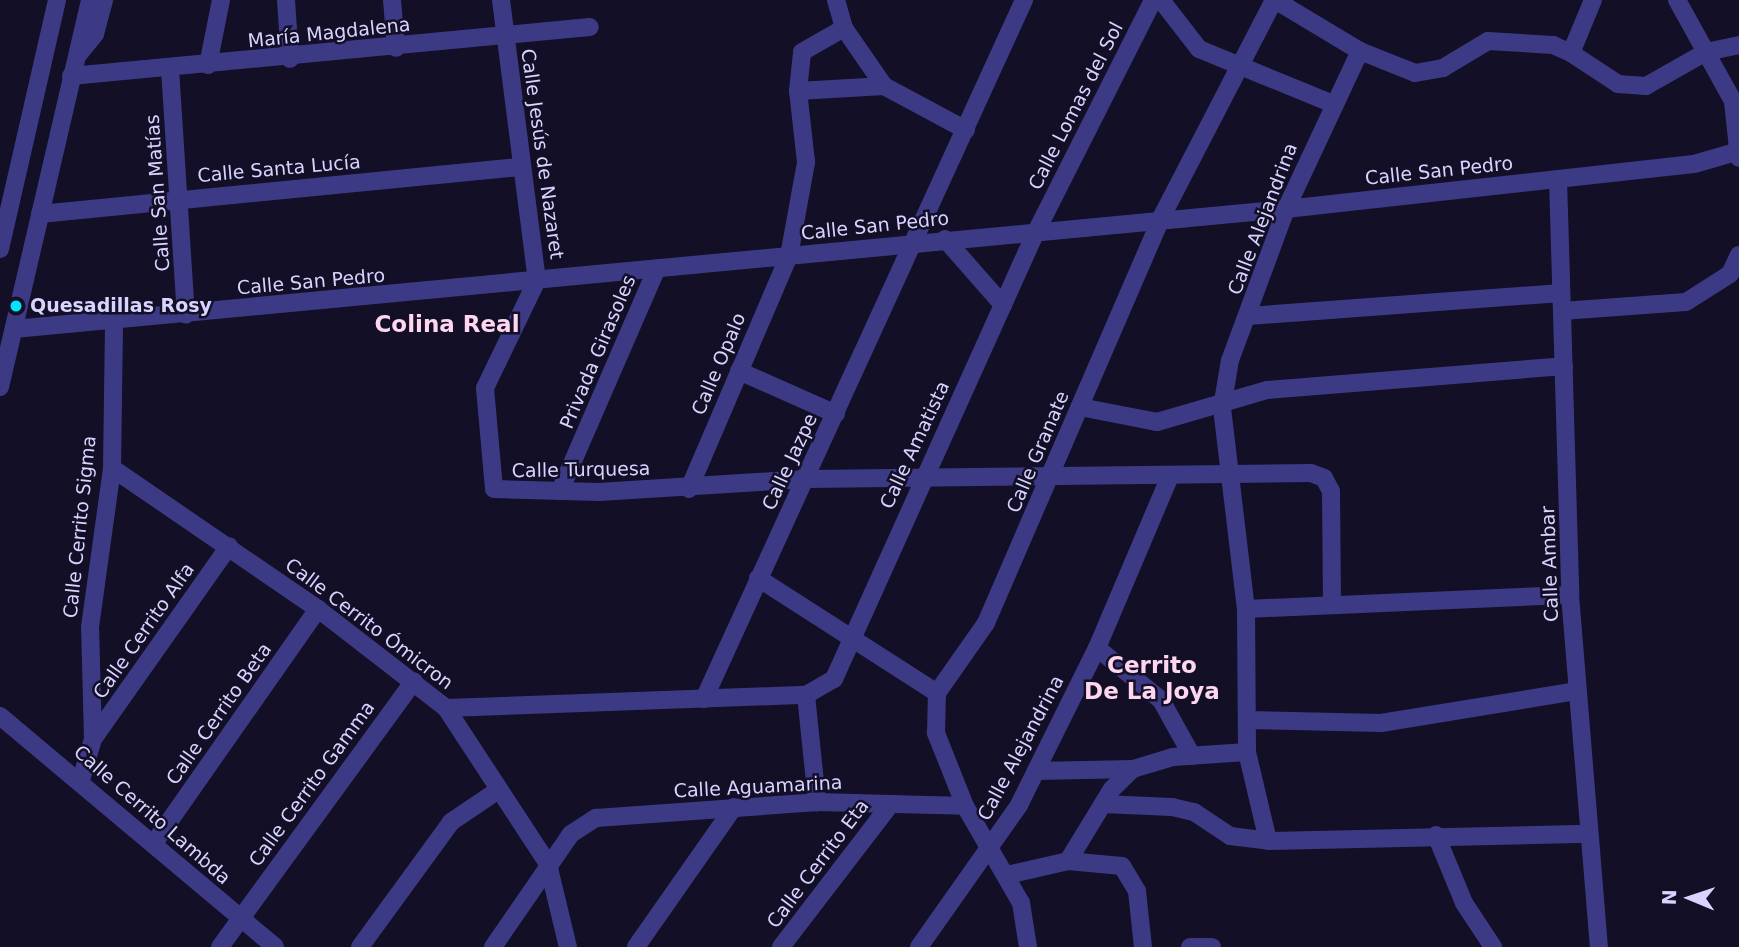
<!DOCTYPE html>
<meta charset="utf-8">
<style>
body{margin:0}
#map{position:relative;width:1739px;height:947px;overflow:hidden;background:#130f26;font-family:"DejaVu Sans",sans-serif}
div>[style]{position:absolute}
.minor>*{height:18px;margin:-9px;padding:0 9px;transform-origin:9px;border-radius:9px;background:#3d3a85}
.dots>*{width:19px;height:19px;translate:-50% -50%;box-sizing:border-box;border:4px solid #130f26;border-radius:50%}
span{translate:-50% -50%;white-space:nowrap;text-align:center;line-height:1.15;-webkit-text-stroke:5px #130f26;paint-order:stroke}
.street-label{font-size:19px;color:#d9d4ff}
.poi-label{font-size:19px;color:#d9d4ff;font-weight:700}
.left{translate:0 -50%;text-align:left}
.quarter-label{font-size:23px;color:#ffd6f0;font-weight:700}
.north{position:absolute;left:1655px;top:863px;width:70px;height:70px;-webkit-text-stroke:5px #130f26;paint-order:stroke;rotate:272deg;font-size:19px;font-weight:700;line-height:28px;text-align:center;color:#d9d4ff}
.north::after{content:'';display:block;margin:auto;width:24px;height:32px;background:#d9d4ff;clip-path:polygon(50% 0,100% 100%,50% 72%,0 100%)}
</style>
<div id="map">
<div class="minor">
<i style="left:286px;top:0;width:59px;rotate:86.1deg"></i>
<i style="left:392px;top:0;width:48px;rotate:85.2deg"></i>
<i style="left:501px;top:0;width:282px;rotate:82.7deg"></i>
<i style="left:537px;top:280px;width:120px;rotate:115.7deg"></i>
<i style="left:485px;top:388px;width:101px;rotate:84.9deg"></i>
<i style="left:494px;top:489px;width:105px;rotate:1.6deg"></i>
<i style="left:599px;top:492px;width:208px;rotate:-3.6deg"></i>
<i style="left:807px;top:479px;width:504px;rotate:-0.68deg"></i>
<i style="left:1311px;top:473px;width:14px;rotate:21deg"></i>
<i style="left:1324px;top:478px;width:15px;rotate:62deg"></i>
<i style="left:1331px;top:491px;width:114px;rotate:89.5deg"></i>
<i style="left:836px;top:0;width:29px;rotate:74deg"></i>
<i style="left:844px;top:28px;width:70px;rotate:55.4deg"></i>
<i style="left:1161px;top:0;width:62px;rotate:52.2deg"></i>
<i style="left:1199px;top:49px;width:145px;rotate:22.3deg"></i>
<i style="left:1275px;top:0;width:99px;rotate:31deg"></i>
<i style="left:1360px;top:51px;width:59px;rotate:21.8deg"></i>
<i style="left:1415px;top:73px;width:28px;rotate:-10deg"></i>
<i style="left:1443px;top:68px;width:52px;rotate:-31deg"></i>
<i style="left:1488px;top:41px;width:65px;rotate:3.5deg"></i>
<i style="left:1553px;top:45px;width:20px;rotate:24deg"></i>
<i style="left:1571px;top:53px;width:57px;rotate:-67.5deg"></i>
<i style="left:1677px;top:0;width:115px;rotate:61deg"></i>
<i style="left:1733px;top:101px;width:57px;rotate:84deg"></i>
<i style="left:1360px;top:51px;width:174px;rotate:115.1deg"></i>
<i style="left:1286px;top:209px;width:161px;rotate:110.3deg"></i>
<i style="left:1230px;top:360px;width:49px;rotate:99.5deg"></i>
<i style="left:1222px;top:408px;width:202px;rotate:83.2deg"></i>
<i style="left:1246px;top:609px;width:143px;rotate:89.6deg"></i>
<i style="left:1247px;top:752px;width:91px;rotate:76.7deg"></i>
<i style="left:1268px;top:841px;width:320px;rotate:-1.3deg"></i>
<i style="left:1571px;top:53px;width:56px;rotate:33.4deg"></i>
<i style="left:1618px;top:84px;width:28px;rotate:4deg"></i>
<i style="left:1646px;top:86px;width:69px;rotate:-29.5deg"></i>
<i style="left:1706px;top:52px;width:34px;rotate:-12deg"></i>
<i style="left:78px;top:55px;width:27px;rotate:-51deg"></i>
<i style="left:95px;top:34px;width:35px;rotate:-75deg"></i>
<i style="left:208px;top:65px;width:66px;rotate:-78.7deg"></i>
<i style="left:170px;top:69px;width:246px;rotate:86.3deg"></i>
<i style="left:71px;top:76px;width:521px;rotate:-5.39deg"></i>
<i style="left:798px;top:91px;width:86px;rotate:-3.3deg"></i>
<i style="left:884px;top:86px;width:93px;rotate:28.2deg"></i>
<i style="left:1558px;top:179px;width:416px;rotate:88.3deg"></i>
<i style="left:1570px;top:595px;width:353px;rotate:85.3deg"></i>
<i style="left:40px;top:214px;width:484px;rotate:-5.6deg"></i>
<i style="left:945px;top:239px;width:88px;rotate:48.7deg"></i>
<i style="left:0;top:249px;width:255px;rotate:-77.1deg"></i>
<i style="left:1562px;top:311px;width:124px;rotate:-4.2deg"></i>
<i style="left:1686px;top:302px;width:52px;rotate:-32.5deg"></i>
<i style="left:1730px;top:274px;width:21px;rotate:-65deg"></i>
<i style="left:1248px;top:316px;width:314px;rotate:-4.2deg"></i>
<i style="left:14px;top:329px;width:1278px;rotate:-5.39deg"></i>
<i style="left:1286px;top:209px;width:410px;rotate:-6.3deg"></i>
<i style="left:1694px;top:164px;width:47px;rotate:-16.1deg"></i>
<i style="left:739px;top:371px;width:106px;rotate:23.9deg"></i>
<i style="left:0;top:387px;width:397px;rotate:-76.9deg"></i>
<i style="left:1080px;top:407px;width:78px;rotate:11deg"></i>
<i style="left:1157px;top:422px;width:115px;rotate:-16.2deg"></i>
<i style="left:1267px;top:390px;width:298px;rotate:-4.6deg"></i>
<i style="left:112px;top:468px;width:250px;rotate:34.4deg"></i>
<i style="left:318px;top:609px;width:162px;rotate:37.7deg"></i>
<i style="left:446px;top:708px;width:186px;rotate:56.8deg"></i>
<i style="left:548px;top:864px;width:85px;rotate:76.5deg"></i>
<i style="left:689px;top:489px;width:254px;rotate:-66.8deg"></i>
<i style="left:789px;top:256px;width:96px;rotate:-79.7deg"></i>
<i style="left:806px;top:162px;width:71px;rotate:-96.4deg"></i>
<i style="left:798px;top:91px;width:39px;rotate:-84deg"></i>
<i style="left:802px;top:52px;width:48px;rotate:-29.7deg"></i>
<i style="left:560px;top:491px;width:243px;rotate:-66.5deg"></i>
<i style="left:758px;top:578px;width:213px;rotate:32.7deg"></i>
<i style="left:1246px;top:609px;width:324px;rotate:-2.5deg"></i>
<i style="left:1097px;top:648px;width:82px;rotate:39.1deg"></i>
<i style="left:1161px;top:700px;width:64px;rotate:61deg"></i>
<i style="left:806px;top:695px;width:108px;rotate:84.1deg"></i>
<i style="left:704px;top:699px;width:769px;rotate:-65.4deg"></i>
<i style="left:446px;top:708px;width:360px;rotate:-2.1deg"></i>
<i style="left:806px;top:695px;width:32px;rotate:-30deg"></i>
<i style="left:834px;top:679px;width:493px;rotate:-65.7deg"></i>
<i style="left:1037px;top:230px;width:258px;rotate:-63.2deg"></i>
<i style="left:0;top:716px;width:359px;rotate:40deg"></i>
<i style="left:1249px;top:720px;width:132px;rotate:1.3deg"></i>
<i style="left:1381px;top:723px;width:199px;rotate:-9.3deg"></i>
<i style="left:93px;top:739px;width:236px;rotate:-54.8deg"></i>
<i style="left:1036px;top:771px;width:97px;rotate:-1.2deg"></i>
<i style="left:81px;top:780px;width:43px;rotate:-73.7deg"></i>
<i style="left:93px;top:739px;width:112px;rotate:-91.5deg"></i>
<i style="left:90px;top:627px;width:161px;rotate:-82.1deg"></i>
<i style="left:112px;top:468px;width:148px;rotate:-89.2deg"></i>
<i style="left:1103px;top:804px;width:69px;rotate:2.5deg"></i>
<i style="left:1172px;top:807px;width:23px;rotate:13deg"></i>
<i style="left:1194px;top:812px;width:43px;rotate:33.7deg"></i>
<i style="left:1230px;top:836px;width:38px;rotate:7deg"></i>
<i style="left:1436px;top:835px;width:74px;rotate:67.6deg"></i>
<i style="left:1464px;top:903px;width:53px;rotate:56.6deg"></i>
<i style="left:154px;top:843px;width:286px;rotate:-55deg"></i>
<i style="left:1068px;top:861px;width:84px;rotate:-58.6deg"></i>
<i style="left:1112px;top:789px;width:29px;rotate:-44deg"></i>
<i style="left:1133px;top:769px;width:42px;rotate:-16.7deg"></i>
<i style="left:1173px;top:757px;width:74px;rotate:-3.9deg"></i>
<i style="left:1007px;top:875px;width:63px;rotate:-12.9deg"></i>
<i style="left:1068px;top:861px;width:54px;rotate:5.3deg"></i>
<i style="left:1122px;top:866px;width:29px;rotate:59deg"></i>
<i style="left:1137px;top:891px;width:56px;rotate:83.9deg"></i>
<i style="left:220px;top:947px;width:329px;rotate:-53.9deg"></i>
<i style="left:360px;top:947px;width:155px;rotate:-53.9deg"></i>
<i style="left:451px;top:822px;width:55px;rotate:-34deg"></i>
<i style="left:493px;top:947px;width:137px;rotate:-55.4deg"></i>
<i style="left:571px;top:834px;width:30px;rotate:-33deg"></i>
<i style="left:596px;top:818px;width:222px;rotate:-4.1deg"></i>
<i style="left:817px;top:802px;width:148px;rotate:1.5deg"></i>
<i style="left:636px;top:947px;width:171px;rotate:-55deg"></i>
<i style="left:781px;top:947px;width:178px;rotate:-52.5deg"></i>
<i style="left:919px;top:947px;width:174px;rotate:-54.8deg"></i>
<i style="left:1019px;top:805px;width:175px;rotate:-63.6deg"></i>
<i style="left:1097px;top:648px;width:185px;rotate:-67deg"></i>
<i style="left:1028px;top:947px;width:45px;rotate:-99deg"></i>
<i style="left:1021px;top:903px;width:112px;rotate:-120deg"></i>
<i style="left:965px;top:806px;width:79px;rotate:-111.7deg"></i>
<i style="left:936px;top:733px;width:40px;rotate:-88.6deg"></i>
<i style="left:937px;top:693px;width:85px;rotate:-55deg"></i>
<i style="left:986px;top:623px;width:441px;rotate:-66.6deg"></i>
<i style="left:1161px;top:218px;width:246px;rotate:-62.6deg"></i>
<i style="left:1190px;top:947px;width:22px"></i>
</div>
<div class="dots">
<i style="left:16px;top:306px;background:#00e5ff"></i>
</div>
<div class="street-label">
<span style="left:329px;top:33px;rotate:-6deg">María Magdalena</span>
<span style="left:1076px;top:106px;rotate:-63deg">Calle Lomas del Sol</span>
<span style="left:542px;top:154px;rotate:82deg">Calle Jesús de Nazaret</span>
<span style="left:279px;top:169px;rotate:-5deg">Calle Santa Lucía</span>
<span style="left:1439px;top:171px;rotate:-6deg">Calle San Pedro</span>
<span style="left:158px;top:193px;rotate:-94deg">Calle San Matías</span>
<span style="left:1263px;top:219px;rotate:-69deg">Calle Alejandrina</span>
<span style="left:875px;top:226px;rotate:-6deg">Calle San Pedro</span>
<span style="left:311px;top:282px;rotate:-5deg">Calle San Pedro</span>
<span style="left:598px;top:352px;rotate:-67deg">Privada Girasoles</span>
<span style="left:719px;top:364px;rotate:-67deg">Calle Opalo</span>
<span style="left:915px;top:445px;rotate:-65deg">Calle Amatista</span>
<span style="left:1038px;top:452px;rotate:-67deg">Calle Granate</span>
<span style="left:790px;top:462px;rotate:-65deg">Calle Jazpe</span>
<span style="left:581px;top:470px;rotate:-1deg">Calle Turquesa</span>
<span style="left:80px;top:527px;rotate:-84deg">Calle Cerrito Sigma</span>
<span style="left:1550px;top:564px;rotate:-92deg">Calle Ambar</span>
<span style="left:369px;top:624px;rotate:37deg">Calle Cerrito Ómicron</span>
<span style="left:144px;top:631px;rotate:-55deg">Calle Cerrito Alfa</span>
<span style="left:219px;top:714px;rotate:-55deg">Calle Cerrito Beta</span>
<span style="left:1021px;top:748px;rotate:-62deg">Calle Alejandrina</span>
<span style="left:312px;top:784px;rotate:-54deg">Calle Cerrito Gamma</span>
<span style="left:758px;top:787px;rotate:-3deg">Calle Aguamarina</span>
<span style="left:152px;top:815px;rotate:41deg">Calle Cerrito Lambda</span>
<span style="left:818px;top:864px;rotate:-53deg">Calle Cerrito Eta</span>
</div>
<div class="poi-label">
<span class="left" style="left:30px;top:306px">Quesadillas Rosy</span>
</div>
<div class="quarter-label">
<span style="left:447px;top:324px">Colina Real</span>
<span style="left:1152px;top:678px">Cerrito<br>De La Joya</span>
</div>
<div class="north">N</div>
</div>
